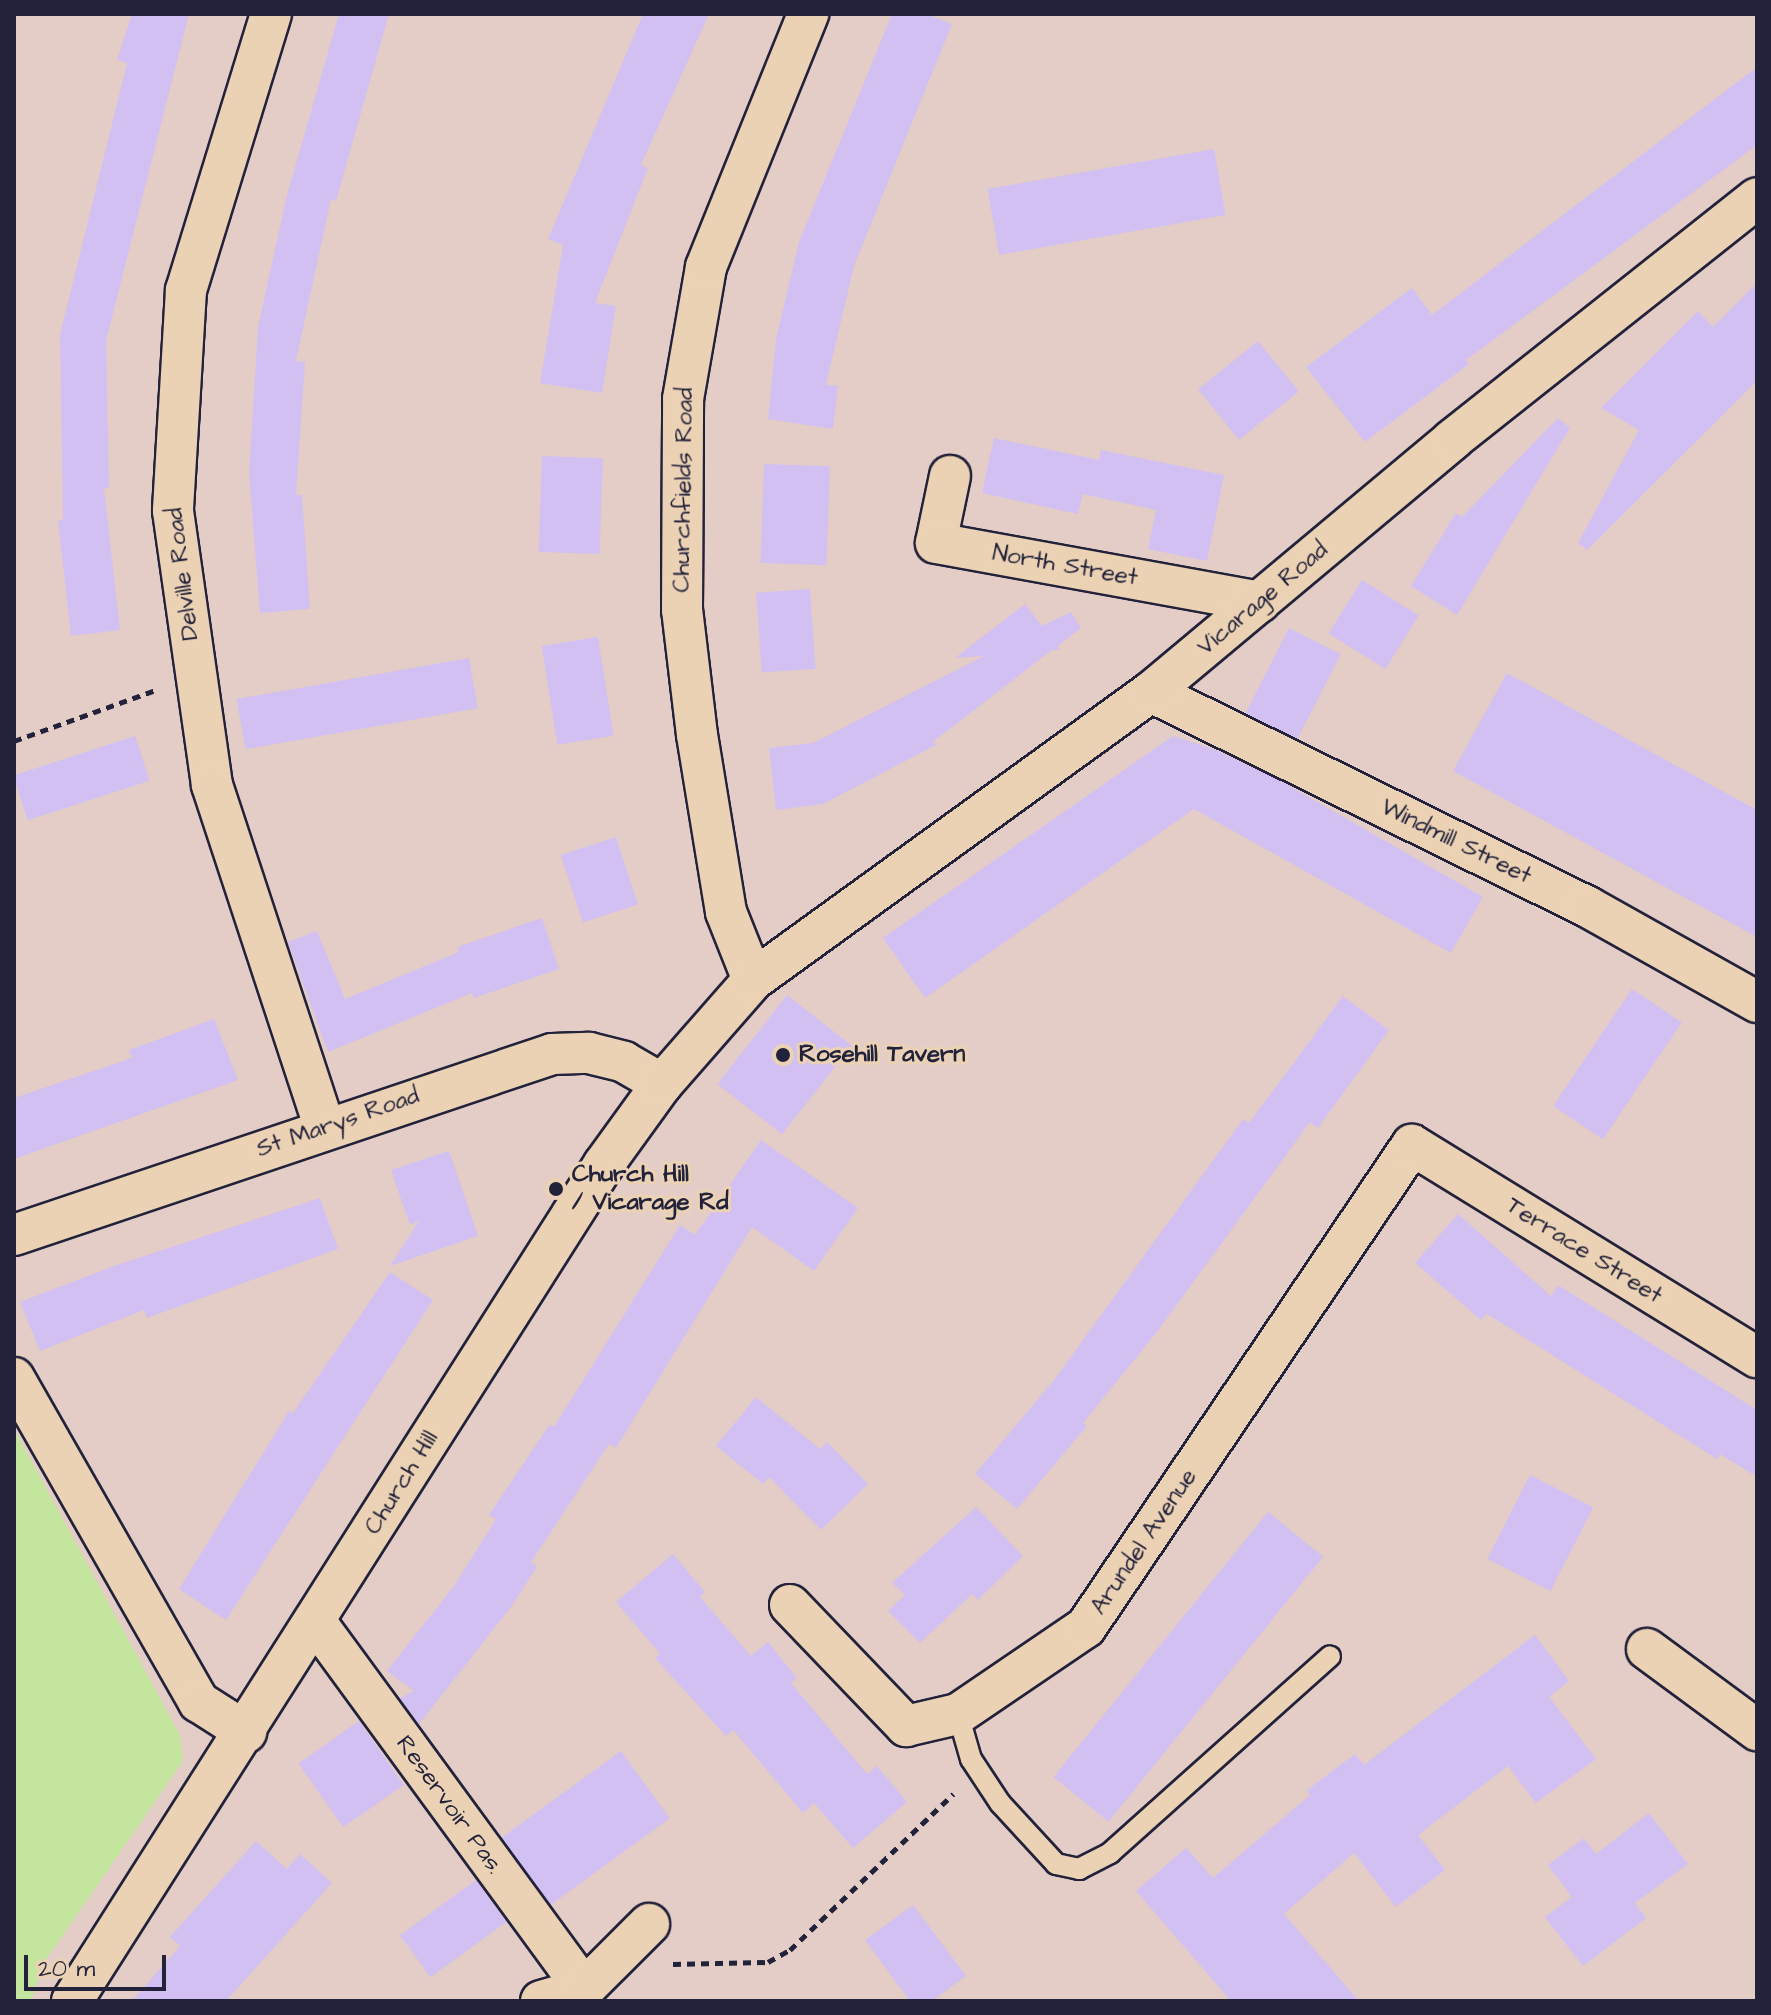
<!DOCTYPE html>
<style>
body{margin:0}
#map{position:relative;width:1771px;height:2015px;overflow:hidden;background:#e4cdc6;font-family:"Architects Daughter",sans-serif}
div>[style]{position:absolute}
.green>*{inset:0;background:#c3e59d}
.building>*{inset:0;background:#d1c0f1;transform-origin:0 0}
.path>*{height:5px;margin-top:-2.5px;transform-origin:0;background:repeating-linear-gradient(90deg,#22223b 0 8px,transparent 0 14px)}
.roads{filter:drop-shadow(2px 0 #22223b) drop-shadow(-2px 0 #22223b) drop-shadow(0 2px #22223b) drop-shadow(0 -2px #22223b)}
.service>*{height:20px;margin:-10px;padding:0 10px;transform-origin:10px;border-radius:10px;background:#ecd2b4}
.minor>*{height:40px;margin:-20px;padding:0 20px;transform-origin:20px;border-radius:20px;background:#ecd2b4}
.dots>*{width:22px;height:22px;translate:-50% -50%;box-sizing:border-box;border:4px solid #ecd2b4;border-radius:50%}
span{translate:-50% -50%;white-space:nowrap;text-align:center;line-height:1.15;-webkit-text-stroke:6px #ecd2b4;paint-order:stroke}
.street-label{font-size:24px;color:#22223b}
.poi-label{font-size:24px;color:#22223b;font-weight:700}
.left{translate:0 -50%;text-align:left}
.frame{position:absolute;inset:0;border:16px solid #22223b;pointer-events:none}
.scale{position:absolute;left:24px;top:1955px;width:142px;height:36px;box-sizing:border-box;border:4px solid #22223b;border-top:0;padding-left:10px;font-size:24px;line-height:28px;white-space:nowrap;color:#22223b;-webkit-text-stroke:6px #ecd2b4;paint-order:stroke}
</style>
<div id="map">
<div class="green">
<i style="clip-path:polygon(14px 1429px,180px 1735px,183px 1761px,43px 1964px,31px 2001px,14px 2001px)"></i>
</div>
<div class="building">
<i style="clip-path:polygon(132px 14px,189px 14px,106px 341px,109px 488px,104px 488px,120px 630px,71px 636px,58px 521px,63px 520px,60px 335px,127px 63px,117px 60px)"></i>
<i style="clip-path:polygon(339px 14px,389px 14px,336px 201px,331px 199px,296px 361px,305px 362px,296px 495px,302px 495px,310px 609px,260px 613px,249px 473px,258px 327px,287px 195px)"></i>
<i style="clip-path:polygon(643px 14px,709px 14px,641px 165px,648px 168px,595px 303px,616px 306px,602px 393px,540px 383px,563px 245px,548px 239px)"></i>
<i style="clip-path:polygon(892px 14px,927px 14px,952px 24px,854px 266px,826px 385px,838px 386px,833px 429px,768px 419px,776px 339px,799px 242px)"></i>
<i style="clip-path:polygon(1757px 67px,1757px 145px,1466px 360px,1469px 364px,1365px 442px,1306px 367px,1412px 288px,1432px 315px)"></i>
<i style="left:1214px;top:149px;width:67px;height:230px;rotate:80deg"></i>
<i style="clip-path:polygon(1757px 283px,1757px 381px,1587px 550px,1578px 543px,1639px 430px,1601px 408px,1698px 311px,1713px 327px)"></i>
<i style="left:1258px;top:341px;width:65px;height:77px;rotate:51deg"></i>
<i style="clip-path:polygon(1558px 418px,1570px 428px,1457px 615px,1411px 586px,1456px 513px,1462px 517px)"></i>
<i style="clip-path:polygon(994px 438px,1099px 460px,1101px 450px,1224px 475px,1207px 561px,1148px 549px,1156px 510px,1083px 494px,1078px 514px,982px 493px)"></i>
<i style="left:542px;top:456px;width:61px;height:96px;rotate:2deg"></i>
<i style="left:764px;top:464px;width:66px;height:99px;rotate:2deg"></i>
<i style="left:1362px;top:580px;width:67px;height:63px;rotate:32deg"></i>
<i style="left:810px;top:589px;width:80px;height:54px;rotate:86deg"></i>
<i style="clip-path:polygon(1025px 604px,1042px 626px,1071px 612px,1081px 628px,1058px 646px,1060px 650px,1052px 650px,934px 741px,936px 745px,823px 804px,776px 810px,769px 748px,813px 743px,984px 656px,955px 658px)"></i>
<i style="left:1289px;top:628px;width:58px;height:96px;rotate:27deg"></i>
<i style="left:598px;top:637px;width:100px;height:57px;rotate:81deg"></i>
<i style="left:469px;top:658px;width:51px;height:236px;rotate:80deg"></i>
<i style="clip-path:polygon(1507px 673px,1757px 810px,1757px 937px,1453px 771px)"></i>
<i style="left:135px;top:736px;width:47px;height:128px;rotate:72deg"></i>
<i style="clip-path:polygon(1173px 736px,1216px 750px,1279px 780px,1483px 897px,1451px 953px,1194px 809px,925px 998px,883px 938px)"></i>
<i style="left:616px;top:837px;width:71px;height:58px;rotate:72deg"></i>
<i style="clip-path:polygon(542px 918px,559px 969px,474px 998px,472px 993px,328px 1052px,288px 942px,317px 931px,345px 999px,459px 952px,457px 947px)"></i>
<i style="left:1632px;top:989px;width:60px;height:141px;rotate:34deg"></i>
<i style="left:787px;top:995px;width:82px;height:113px;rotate:38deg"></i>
<i style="clip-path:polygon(1343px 996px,1389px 1030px,1318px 1128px,1310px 1122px,1157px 1332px,1083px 1423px,1087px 1426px,1017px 1509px,975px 1474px,1054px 1380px,1243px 1119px,1249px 1123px)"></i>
<i style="clip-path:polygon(214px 1019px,238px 1080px,14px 1159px,14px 1098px,132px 1058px,129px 1050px)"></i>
<i style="clip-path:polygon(761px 1140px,858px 1208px,814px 1271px,752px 1227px,616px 1448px,609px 1444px,531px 1562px,537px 1567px,511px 1607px,419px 1724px,400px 1698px,414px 1691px,387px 1671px,454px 1586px,496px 1519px,489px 1515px,550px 1424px,554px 1427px,680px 1225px,695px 1235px)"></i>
<i style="clip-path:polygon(449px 1151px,478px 1236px,390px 1266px,419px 1221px,410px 1225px,391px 1170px)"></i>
<i style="clip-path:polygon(320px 1198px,338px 1249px,147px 1318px,144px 1310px,40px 1351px,20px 1302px,114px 1266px)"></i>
<i style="clip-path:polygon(1458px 1214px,1551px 1296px,1558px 1285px,1757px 1410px,1757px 1477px,1720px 1454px,1717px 1459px,1487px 1314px,1481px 1320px,1415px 1263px)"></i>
<i style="clip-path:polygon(390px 1272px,433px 1300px,226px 1620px,179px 1589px,289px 1411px,293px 1413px)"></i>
<i style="clip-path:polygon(756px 1397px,820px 1449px,827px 1442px,868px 1484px,821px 1530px,769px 1477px,763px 1484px,716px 1446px)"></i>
<i style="left:1530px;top:1475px;width:71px;height:94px;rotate:27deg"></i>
<i style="clip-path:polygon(976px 1507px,1023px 1556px,978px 1600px,972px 1594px,920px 1643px,888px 1611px,905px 1595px,892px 1583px)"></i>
<i style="left:1268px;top:1512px;width:71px;height:341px;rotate:39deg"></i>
<i style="clip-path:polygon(673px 1554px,705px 1592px,700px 1597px,751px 1656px,768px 1642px,797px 1678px,791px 1683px,867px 1774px,877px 1766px,907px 1802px,853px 1848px,814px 1803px,803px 1813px,733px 1730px,726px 1736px,655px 1658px,660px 1654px,616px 1602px)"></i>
<i style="clip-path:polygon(1535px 1635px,1569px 1681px,1549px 1697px,1596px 1759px,1536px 1803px,1508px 1766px,1418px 1835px,1445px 1870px,1396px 1907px,1354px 1853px,1284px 1914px,1359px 2001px,1231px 2001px,1136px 1891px,1186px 1848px,1213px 1878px,1310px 1795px,1307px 1790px,1355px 1754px,1364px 1765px)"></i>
<i style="left:359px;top:1721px;width:78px;height:74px;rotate:55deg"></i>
<i style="left:621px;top:1751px;width:83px;height:148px;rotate:54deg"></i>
<i style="clip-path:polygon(1649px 1813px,1688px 1864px,1635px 1903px,1646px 1918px,1583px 1966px,1545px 1917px,1572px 1897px,1548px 1865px,1584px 1838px,1596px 1854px)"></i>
<i style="clip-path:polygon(256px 1841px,287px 1869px,300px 1854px,332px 1883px,226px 2001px,132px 2001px,180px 1946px,170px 1937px)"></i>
<i style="left:476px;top:1880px;width:52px;height:94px;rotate:54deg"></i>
<i style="clip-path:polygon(913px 1905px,966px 1976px,932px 2001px,910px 2001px,865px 1940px)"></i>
</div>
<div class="path">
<i style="left:14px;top:741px;width:151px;rotate:-19.8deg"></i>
<i style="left:673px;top:1964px;width:95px;rotate:-1.2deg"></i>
<i style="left:768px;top:1962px;width:25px;rotate:-29deg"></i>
<i style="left:790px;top:1950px;width:226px;rotate:-43.7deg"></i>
</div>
<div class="roads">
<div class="service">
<i style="left:958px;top:1714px;width:47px;rotate:73.9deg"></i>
<i style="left:971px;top:1759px;width:53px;rotate:56.6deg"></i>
<i style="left:1000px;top:1803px;width:83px;rotate:47.4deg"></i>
<i style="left:1056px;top:1864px;width:24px;rotate:12deg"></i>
<i style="left:1079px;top:1869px;width:35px;rotate:-27deg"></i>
<i style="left:1110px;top:1853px;width:295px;rotate:-41.8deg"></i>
</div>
<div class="minor">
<i style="left:271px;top:14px;width:289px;rotate:107.1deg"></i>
<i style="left:186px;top:290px;width:221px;rotate:93.4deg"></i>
<i style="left:173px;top:511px;width:277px;rotate:81.9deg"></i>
<i style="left:212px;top:785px;width:361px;rotate:71.8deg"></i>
<i style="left:950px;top:476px;width:68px;rotate:101.8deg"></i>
<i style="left:936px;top:543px;width:329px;rotate:10.3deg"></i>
<i style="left:1151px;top:692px;width:487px;rotate:26.2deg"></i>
<i style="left:1588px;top:907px;width:194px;rotate:29.3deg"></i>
<i style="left:753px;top:980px;width:73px;rotate:-111.7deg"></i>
<i style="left:726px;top:912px;width:179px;rotate:-99.3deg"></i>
<i style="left:697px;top:735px;width:126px;rotate:-96.8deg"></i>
<i style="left:682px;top:610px;width:211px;rotate:-89.7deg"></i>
<i style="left:683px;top:399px;width:134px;rotate:-80.1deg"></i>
<i style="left:706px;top:267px;width:273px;rotate:-68deg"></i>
<i style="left:14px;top:1235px;width:568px;rotate:-18.59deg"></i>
<i style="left:552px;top:1054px;width:37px;rotate:-2deg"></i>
<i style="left:589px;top:1053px;width:36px;rotate:14deg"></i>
<i style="left:624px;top:1062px;width:44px;rotate:30.1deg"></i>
<i style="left:14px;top:1378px;width:373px;rotate:60.3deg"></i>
<i style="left:199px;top:1702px;width:56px;rotate:32.6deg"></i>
<i style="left:790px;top:1605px;width:168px;rotate:46.2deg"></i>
<i style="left:906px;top:1726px;width:53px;rotate:-13deg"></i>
<i style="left:958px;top:1714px;width:155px;rotate:-34.2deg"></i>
<i style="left:1086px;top:1627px;width:582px;rotate:-55.93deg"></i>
<i style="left:1412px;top:1145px;width:405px;rotate:31.6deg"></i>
<i style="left:315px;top:1621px;width:456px;rotate:53.8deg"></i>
<i style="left:1647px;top:1649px;width:137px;rotate:36.4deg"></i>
<i style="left:72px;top:2001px;width:992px;rotate:-57.56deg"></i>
<i style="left:604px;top:1164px;width:99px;rotate:-54.1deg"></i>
<i style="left:662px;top:1084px;width:138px;rotate:-48.8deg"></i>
<i style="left:753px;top:980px;width:491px;rotate:-35.9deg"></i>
<i style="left:1151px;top:692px;width:393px;rotate:-39.9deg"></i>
<i style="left:1452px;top:440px;width:389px;rotate:-38.4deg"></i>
<i style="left:541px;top:2001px;width:45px;rotate:-15.6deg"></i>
<i style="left:584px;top:1989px;width:92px;rotate:-45deg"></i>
</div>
</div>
<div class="dots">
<i style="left:783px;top:1055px;background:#22223b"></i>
<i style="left:556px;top:1189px;background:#22223b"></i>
</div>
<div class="street-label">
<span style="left:684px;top:490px;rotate:-89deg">Churchfields Road</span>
<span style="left:1065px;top:566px;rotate:10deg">North Street</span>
<span style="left:183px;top:574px;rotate:-97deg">Delville Road</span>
<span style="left:1263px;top:599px;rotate:-40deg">Vicarage Road</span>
<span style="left:1456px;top:842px;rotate:26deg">Windmill Street</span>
<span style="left:338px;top:1123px;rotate:-19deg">St Marys Road</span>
<span style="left:1584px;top:1251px;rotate:32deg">Terrace Street</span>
<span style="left:402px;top:1483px;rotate:-58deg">Church Hill</span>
<span style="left:1144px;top:1542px;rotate:-56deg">Arundel Avenue</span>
<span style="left:449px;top:1805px;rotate:54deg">Reservoir Pas.</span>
</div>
<div class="poi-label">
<span class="left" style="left:799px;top:1055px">Rosehill Tavern</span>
<span class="left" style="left:572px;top:1189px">Church Hill<br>/ Vicarage Rd</span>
</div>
<div class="frame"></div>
<div class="scale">20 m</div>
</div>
